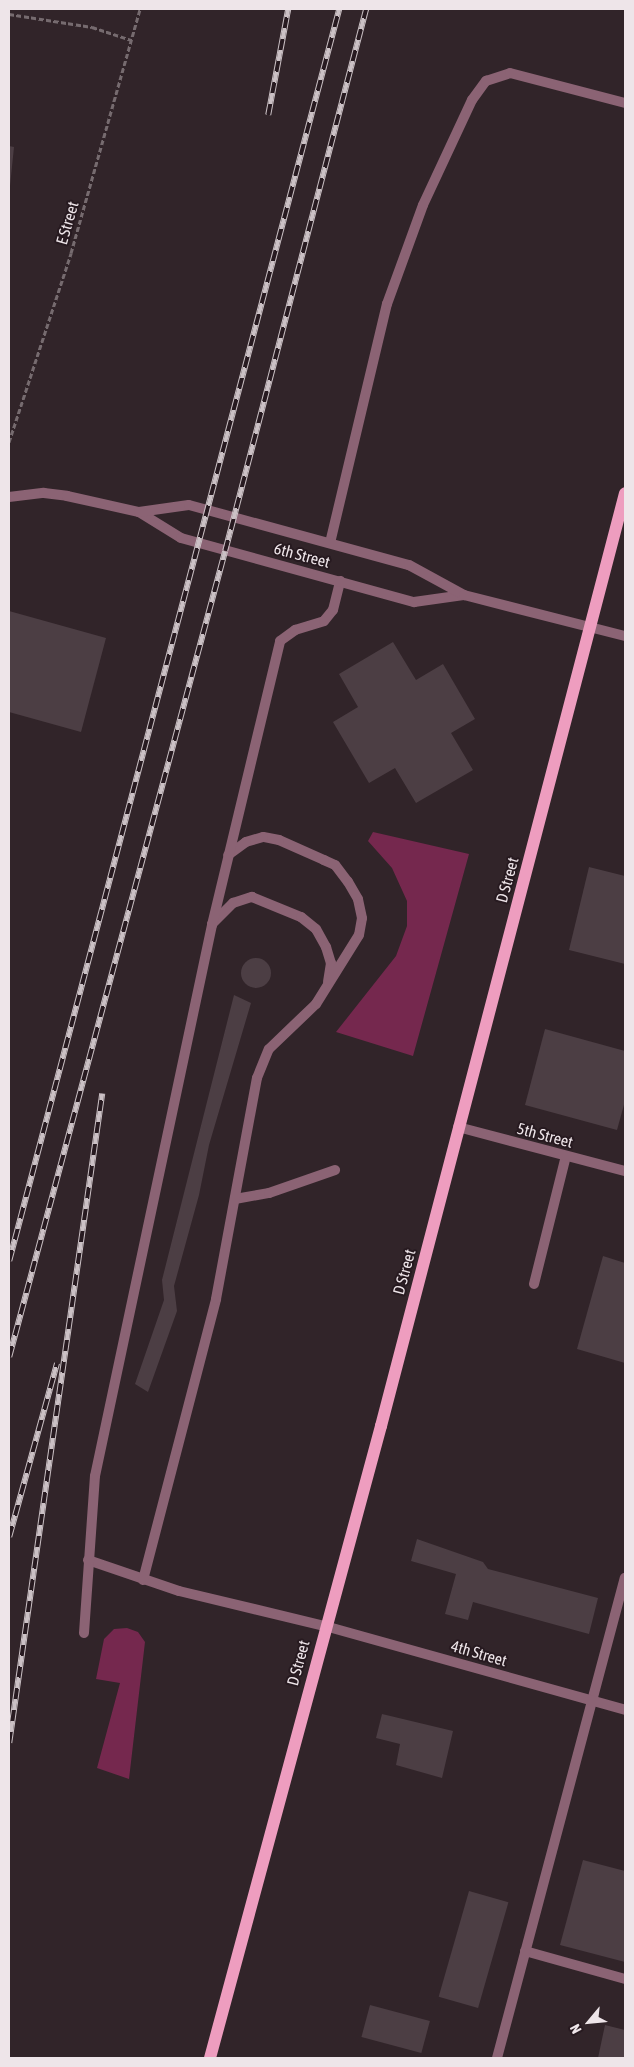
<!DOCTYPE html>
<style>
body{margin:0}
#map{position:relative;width:634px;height:2067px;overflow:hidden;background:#312429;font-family:"Asap Condensed",sans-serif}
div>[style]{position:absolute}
.green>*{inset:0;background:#75284e}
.building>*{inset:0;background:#4c3e44;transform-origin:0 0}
.round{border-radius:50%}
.path>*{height:3px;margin-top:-1.5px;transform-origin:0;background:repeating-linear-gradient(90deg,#766b6f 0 5px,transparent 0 7.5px)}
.service>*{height:10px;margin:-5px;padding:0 5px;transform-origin:5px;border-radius:5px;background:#8b6374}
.minor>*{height:10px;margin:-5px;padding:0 5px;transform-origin:5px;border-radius:5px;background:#8b6374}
.tertiary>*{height:10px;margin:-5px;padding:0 5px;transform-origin:5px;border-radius:5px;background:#8b6374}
.primary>*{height:12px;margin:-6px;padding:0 6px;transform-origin:6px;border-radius:6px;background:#ee9dbf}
.rail>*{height:5.5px;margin-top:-2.75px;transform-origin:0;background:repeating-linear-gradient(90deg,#271a20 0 11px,#cbc1c5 0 22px);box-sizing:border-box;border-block:1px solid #cbc1c5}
span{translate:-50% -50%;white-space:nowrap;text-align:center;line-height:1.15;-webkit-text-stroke:4px #271a20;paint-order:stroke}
.street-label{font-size:16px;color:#eee5e9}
.frame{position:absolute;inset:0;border:10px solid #eee5e9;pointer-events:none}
.north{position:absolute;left:564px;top:1997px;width:50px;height:50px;-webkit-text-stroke:4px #271a20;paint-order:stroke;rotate:242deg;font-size:14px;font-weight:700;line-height:20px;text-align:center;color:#eee5e9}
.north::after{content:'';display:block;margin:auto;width:18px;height:22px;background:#eee5e9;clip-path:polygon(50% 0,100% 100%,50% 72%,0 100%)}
</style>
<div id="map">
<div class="green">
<i style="clip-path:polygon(373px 832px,469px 854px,413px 1056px,336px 1032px,396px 956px,407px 926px,407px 901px,392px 868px,368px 841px)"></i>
<i style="clip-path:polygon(127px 1628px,138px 1632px,145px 1642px,129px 1779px,97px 1768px,120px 1683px,96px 1679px,104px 1639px,114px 1629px)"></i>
</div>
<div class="building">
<i style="clip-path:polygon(9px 146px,14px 147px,10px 186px,9px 186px)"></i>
<i style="clip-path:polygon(9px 611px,106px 638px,81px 732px,9px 712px)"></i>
<i style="clip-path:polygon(393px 642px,416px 680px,443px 664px,475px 719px,451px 733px,473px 770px,416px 803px,395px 768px,369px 783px,333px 722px,358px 707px,339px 674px)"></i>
<i style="clip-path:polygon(589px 867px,625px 876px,625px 964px,569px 950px)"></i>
<i class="round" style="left:241px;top:958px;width:30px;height:30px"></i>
<i style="clip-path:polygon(234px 995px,251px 1003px,209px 1145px,199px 1195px,174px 1286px,177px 1311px,148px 1392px,135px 1384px,164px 1300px,162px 1280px)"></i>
<i style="clip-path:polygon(545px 1029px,625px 1051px,625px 1101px,617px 1130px,525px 1105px)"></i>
<i style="clip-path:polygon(603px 1256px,625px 1263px,625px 1363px,577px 1349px)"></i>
<i style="clip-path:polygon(417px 1539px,483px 1562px,488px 1569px,598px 1598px,589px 1634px,473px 1602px,468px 1620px,445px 1614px,456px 1574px,411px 1561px)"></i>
<i style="clip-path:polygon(382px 1714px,453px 1731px,442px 1778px,396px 1765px,400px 1744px,376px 1738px)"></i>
<i style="clip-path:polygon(583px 1860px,625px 1871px,625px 1962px,560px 1945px)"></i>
<i style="left:469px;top:1891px;width:41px;height:110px;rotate:16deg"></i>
<i style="left:370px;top:2005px;width:62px;height:33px;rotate:15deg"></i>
<i style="clip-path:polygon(605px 2025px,625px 2030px,625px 2058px,598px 2058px)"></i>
</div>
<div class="path">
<i style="left:9px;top:14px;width:84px;rotate:8.9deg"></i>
<i style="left:92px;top:27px;width:41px;rotate:18.4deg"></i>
<i style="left:9px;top:442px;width:199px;rotate:-71.8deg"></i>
<i style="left:71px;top:253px;width:254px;rotate:-74.2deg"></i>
</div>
<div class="service">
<i style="left:330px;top:543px;width:246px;rotate:-76.6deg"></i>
<i style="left:387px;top:304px;width:105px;rotate:-70deg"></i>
<i style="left:423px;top:205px;width:116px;rotate:-65deg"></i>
<i style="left:472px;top:100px;width:24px;rotate:-54deg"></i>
<i style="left:486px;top:81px;width:25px;rotate:-18deg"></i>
<i style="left:510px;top:73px;width:119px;rotate:14.6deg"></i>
<i style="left:212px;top:924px;width:30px;rotate:-45deg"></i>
<i style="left:233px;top:903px;width:20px;rotate:-18deg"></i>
<i style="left:252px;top:897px;width:53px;rotate:22.2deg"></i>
<i style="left:301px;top:917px;width:19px;rotate:39deg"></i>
<i style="left:316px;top:929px;width:21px;rotate:61deg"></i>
<i style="left:326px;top:947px;width:17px;rotate:73deg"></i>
<i style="left:331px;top:963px;width:19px;rotate:99deg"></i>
<i style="left:235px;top:1199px;width:35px;rotate:-10deg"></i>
<i style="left:269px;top:1193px;width:70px;rotate:-19.2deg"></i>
<i style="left:534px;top:1284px;width:132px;rotate:-76deg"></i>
<i style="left:88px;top:1560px;width:96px;rotate:18.8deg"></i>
<i style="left:179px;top:1591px;width:150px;rotate:13.5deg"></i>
<i style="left:143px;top:1580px;width:290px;rotate:-75.4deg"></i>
<i style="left:216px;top:1299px;width:225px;rotate:-79.5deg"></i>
<i style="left:257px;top:1078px;width:31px;rotate:-68deg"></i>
<i style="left:269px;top:1049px;width:65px;rotate:-43.8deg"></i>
<i style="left:316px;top:1004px;width:81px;rotate:-58.1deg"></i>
<i style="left:359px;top:935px;width:17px;rotate:-80deg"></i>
<i style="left:362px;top:918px;width:19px;rotate:-102deg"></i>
<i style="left:358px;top:899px;width:20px;rotate:-120deg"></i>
<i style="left:348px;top:882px;width:21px;rotate:-127deg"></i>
<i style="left:335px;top:865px;width:12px;rotate:-156deg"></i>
<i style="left:324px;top:860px;width:49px;rotate:-156deg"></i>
<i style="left:279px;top:840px;width:16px;rotate:-169deg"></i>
<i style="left:263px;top:837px;width:18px;rotate:164deg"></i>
<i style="left:246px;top:842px;width:22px;rotate:144deg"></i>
<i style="left:84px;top:1633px;width:157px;rotate:-86deg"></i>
<i style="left:95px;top:1476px;width:563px;rotate:-78.01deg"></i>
<i style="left:212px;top:925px;width:292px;rotate:-76.5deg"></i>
<i style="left:280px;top:641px;width:19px;rotate:-36deg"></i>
<i style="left:295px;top:630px;width:30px;rotate:-17deg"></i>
<i style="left:324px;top:621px;width:14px;rotate:-51deg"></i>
<i style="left:333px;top:610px;width:30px;rotate:-76deg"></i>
<i style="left:525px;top:1951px;width:104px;rotate:15.6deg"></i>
<i style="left:497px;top:2058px;width:497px;rotate:-75.1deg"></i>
</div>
<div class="minor">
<i style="left:458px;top:1127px;width:173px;rotate:14.8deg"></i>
<i style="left:325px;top:1626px;width:312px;rotate:15.6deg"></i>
</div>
<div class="tertiary">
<i style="left:9px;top:497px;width:35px;rotate:-7deg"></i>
<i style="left:44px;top:493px;width:23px;rotate:7deg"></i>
<i style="left:67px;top:496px;width:74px;rotate:12.5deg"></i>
<i style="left:139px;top:512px;width:49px;rotate:31.8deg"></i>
<i style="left:181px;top:538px;width:242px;rotate:15.4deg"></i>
<i style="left:414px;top:602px;width:50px;rotate:-8deg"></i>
<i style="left:139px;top:512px;width:50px;rotate:-8deg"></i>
<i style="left:189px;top:505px;width:228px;rotate:15.3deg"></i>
<i style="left:409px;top:565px;width:63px;rotate:28.6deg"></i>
<i style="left:464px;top:595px;width:166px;rotate:14.3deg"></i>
</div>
<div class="primary">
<i style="left:210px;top:2058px;width:655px;rotate:-74.86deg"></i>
<i style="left:381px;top:1426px;width:964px;rotate:-75.34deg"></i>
</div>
<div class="rail">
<i style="left:268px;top:115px;width:108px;rotate:-79.3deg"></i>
<i style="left:9px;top:1261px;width:1295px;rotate:-75.23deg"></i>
<i style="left:9px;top:1357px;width:834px;rotate:-75deg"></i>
<i style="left:225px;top:551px;width:560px;rotate:-75.42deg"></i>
<i style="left:9px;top:1537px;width:180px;rotate:-74.6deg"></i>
<i style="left:9px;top:1743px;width:656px;rotate:-81.85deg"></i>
</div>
<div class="street-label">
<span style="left:67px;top:223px;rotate:-74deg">E Street</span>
<span style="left:302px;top:555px;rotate:15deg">6th Street</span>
<span style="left:507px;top:880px;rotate:-75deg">D Street</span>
<span style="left:545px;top:1135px;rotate:15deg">5th Street</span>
<span style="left:404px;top:1272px;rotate:-75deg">D Street</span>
<span style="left:479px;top:1653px;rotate:16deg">4th Street</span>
<span style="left:298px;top:1663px;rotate:-75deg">D Street</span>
</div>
<div class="frame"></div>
<div class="north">N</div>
</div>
